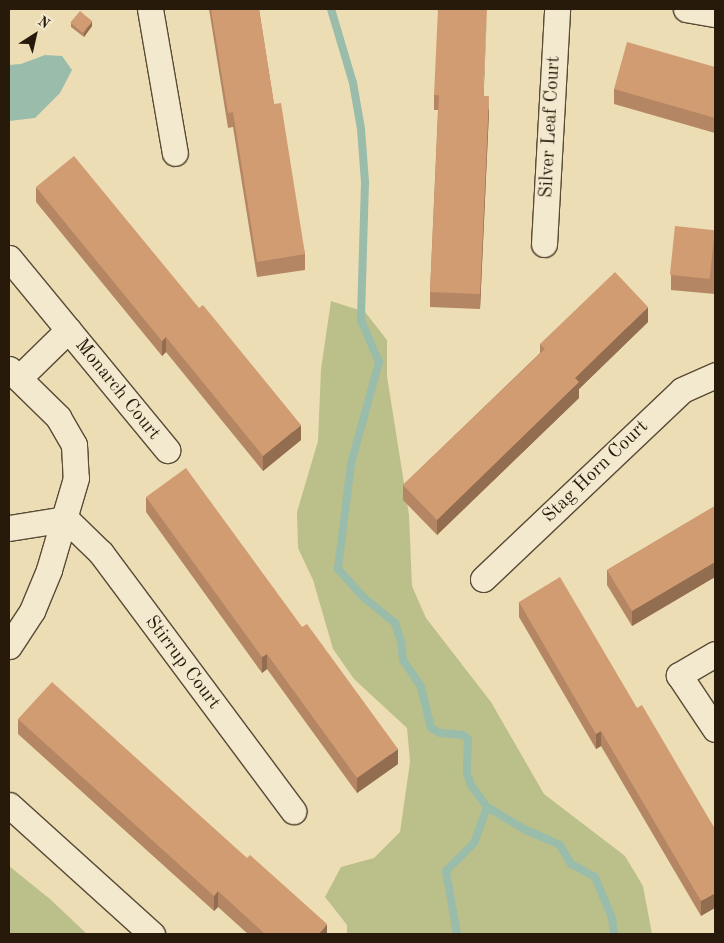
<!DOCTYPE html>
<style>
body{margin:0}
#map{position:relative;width:724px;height:943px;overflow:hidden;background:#ecddb5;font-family:"Old Standard TT",serif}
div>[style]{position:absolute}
.green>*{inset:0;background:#bbc08b}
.water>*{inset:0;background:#99bcab}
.stream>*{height:8px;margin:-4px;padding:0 4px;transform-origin:4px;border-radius:4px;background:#99bcab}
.roads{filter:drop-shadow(1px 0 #584b36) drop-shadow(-1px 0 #584b36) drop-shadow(0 1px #584b36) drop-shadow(0 -1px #584b36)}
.street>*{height:25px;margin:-12.5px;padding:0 12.5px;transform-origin:12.5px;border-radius:12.5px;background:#f3e9cf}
.wall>*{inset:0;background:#b58663}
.shaded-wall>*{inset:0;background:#936d50}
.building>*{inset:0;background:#d29c73;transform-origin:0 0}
span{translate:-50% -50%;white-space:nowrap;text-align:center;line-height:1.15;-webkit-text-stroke:4px #f3e9cf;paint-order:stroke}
.street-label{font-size:19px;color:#271a0b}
.frame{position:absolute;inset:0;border:10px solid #271a0b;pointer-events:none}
.north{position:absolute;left:10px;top:10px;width:50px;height:50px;-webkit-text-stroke:4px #f3e9cf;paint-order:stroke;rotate:35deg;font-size:14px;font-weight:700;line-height:20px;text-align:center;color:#271a0b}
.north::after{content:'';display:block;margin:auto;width:18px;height:22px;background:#271a0b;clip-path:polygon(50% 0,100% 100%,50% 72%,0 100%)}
</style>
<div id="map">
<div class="green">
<i style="clip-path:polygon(331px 301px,365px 312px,387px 340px,387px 376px,409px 515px,412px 586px,426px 618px,491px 702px,544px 794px,625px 856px,643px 886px,652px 934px,347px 934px,347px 925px,325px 897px,341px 867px,374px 858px,400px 832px,410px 762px,407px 728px,354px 679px,333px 649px,313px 580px,298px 548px,297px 512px,318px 441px,321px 369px)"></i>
<i style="clip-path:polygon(9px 866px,50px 899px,87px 934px,9px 934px)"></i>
</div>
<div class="water">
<i style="clip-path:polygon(45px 55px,62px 56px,72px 70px,60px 93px,35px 118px,9px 121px,9px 65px,21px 64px)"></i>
</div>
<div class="stream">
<i style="left:331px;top:9px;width:77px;rotate:73.4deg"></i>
<i style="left:353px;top:83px;width:47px;rotate:80.1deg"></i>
<i style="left:361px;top:129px;width:53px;rotate:85.7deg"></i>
<i style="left:365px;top:182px;width:138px;rotate:91.7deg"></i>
<i style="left:361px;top:320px;width:46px;rotate:66.8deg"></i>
<i style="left:379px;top:362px;width:106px;rotate:105.4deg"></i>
<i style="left:351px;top:464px;width:106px;rotate:97.1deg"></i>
<i style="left:338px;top:569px;width:36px;rotate:48deg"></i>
<i style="left:362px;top:596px;width:43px;rotate:39.3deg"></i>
<i style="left:395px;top:623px;width:19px;rotate:72deg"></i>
<i style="left:401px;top:641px;width:19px;rotate:84deg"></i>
<i style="left:403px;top:660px;width:32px;rotate:56deg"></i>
<i style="left:421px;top:687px;width:42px;rotate:76.3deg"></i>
<i style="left:431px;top:728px;width:10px;rotate:29deg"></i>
<i style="left:440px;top:733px;width:23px;rotate:5deg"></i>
<i style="left:463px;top:735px;width:6px;rotate:39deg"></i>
<i style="left:468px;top:739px;width:35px;rotate:92deg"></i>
<i style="left:467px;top:774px;width:12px;rotate:70deg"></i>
<i style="left:471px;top:785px;width:27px;rotate:54deg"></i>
<i style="left:487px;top:807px;width:43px;rotate:30.7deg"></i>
<i style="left:524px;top:829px;width:39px;rotate:24deg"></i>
<i style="left:560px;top:845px;width:22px;rotate:60deg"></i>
<i style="left:571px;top:864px;width:27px;rotate:28deg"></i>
<i style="left:595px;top:877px;width:44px;rotate:67.5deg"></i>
<i style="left:612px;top:918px;width:16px;rotate:83deg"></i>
<i style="left:457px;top:934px;width:64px;rotate:-99.9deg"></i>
<i style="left:446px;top:871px;width:40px;rotate:-45deg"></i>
<i style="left:474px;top:843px;width:38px;rotate:-70deg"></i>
</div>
<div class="roads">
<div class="street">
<i style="left:150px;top:9px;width:146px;rotate:80.2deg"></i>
<i style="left:686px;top:9px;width:29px;rotate:10deg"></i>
<i style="left:544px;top:244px;width:235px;rotate:-86.8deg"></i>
<i style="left:9px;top:258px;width:249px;rotate:50.5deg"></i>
<i style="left:9px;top:369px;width:69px;rotate:44.4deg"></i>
<i style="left:58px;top:417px;width:32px;rotate:60deg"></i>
<i style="left:74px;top:445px;width:33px;rotate:87deg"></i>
<i style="left:76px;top:478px;width:96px;rotate:106.4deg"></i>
<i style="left:49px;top:570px;width:44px;rotate:112.5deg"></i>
<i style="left:32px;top:611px;width:42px;rotate:123.3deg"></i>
<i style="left:19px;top:378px;width:69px;rotate:-44.4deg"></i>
<i style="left:9px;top:528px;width:58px;rotate:-9deg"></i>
<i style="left:66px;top:519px;width:49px;rotate:44.2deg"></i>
<i style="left:101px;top:553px;width:322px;rotate:53.3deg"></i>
<i style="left:483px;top:579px;width:274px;rotate:-43.5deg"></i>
<i style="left:682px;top:390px;width:36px;rotate:-24deg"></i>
<i style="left:715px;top:654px;width:42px;rotate:149.7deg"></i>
<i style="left:679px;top:675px;width:65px;rotate:56.3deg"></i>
<i style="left:9px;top:805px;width:193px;rotate:42.1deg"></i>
</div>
</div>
<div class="wall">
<i style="clip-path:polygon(209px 9px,259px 9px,274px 104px,305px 254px,305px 270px,257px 277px,233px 127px,228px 128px)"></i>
<i style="clip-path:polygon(71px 23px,92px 26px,84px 37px,71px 27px)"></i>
<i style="clip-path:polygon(715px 67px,715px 133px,614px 104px,614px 89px)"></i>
<i style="clip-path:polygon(434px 95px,483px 96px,489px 111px,480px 309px,430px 307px,430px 292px,438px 110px,434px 110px)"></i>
<i style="clip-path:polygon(36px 187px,301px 440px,263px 471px,166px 352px,162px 356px,36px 202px)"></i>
<i style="clip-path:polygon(715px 230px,715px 294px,671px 290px,671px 275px)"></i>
<i style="clip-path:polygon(648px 322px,579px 389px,579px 398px,437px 535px,403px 500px,403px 485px,540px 353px,540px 344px)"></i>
<i style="clip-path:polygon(146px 497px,302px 627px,398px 764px,357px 793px,267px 669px,262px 673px,146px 512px)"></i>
<i style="clip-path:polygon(715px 506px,715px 577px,632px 626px,607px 585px,607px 570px)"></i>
<i style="clip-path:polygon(519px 602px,637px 708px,715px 829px,701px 916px,601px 746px,596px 749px,519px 617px)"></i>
<i style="clip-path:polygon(18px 719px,247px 858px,327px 934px,248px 934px,218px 907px,214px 911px,18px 734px)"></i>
</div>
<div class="shaded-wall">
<i style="clip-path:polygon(487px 9px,483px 111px,483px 96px)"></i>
<i style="clip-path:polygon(92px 21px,92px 26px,84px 37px,84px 33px)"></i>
<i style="clip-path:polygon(489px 96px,489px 111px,480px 309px,480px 294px)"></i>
<i style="clip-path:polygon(648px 307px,648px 322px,579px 389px,579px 398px,437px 535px,437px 520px,575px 378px)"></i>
<i style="clip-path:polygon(166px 337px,166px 352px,162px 356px,162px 341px)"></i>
<i style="clip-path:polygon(301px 425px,301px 440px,263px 471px,263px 456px)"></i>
<i style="clip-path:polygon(715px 562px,715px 577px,632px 626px,632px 611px)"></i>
<i style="clip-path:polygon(267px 654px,267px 669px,262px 673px,262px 657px)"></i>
<i style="clip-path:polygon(601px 731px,601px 746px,596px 749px,596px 734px)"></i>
<i style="clip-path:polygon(398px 749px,398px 764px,357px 793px,357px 778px)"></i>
<i style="clip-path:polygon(218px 891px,218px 907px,214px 911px,214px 896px)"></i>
<i style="clip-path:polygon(715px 893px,715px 908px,701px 916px,701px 901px)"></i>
<i style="clip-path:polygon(327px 924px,327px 934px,319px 934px)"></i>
</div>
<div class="building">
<i style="clip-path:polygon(211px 9px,259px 9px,274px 104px,281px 103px,305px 254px,257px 262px,233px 112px,228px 113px)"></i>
<i style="clip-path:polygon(438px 9px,487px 9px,483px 96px,489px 96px,480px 294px,430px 292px,439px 95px,434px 95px)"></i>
<i style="left:80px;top:11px;width:16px;height:15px;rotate:40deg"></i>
<i style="clip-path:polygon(627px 42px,715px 67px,715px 118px,614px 89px)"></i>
<i style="clip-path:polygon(74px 156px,199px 308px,203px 305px,301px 425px,263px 456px,166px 337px,162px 341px,36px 187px)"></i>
<i style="left:675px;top:226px;width:40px;height:49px;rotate:6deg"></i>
<i style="clip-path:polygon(615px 272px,648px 307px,575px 378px,579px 382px,437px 520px,403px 485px,545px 349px,540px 344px)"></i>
<i style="clip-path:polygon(186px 468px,302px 627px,307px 624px,398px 749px,357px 778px,267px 654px,262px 657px,146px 497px)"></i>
<i style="clip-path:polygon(715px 506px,715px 562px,632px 611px,607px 570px)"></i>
<i style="clip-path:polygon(560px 577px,637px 708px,642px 705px,715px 829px,715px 893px,701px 901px,601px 731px,596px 734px,519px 602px)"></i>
<i style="clip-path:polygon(52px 682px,247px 858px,250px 855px,327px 924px,319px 934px,265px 934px,218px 891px,214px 896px,18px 719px)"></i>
</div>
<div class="street-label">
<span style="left:551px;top:127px;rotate:-87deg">Silver Leaf Court</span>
<span style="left:117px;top:390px;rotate:51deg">Monarch Court</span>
<span style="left:596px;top:472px;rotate:-44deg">Stag Horn Court</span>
<span style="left:182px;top:663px;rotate:53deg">Stirrup Court</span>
</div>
<div class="frame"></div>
<div class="north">N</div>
</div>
